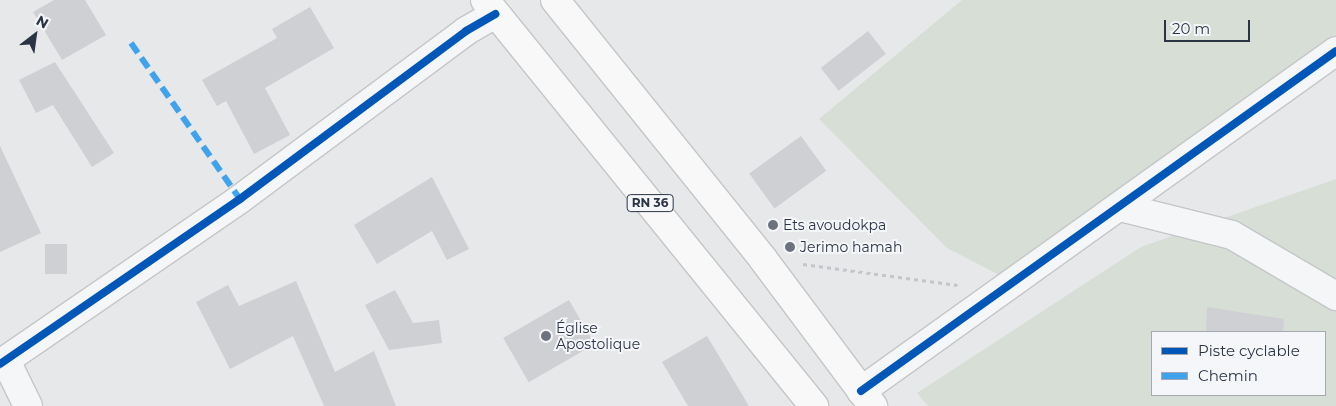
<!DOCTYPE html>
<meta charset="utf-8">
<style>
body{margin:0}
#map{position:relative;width:1336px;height:406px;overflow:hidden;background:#e6e8ea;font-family:Montserrat,sans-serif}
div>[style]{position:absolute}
.green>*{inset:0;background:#d6ded6}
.building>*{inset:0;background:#ced0d3;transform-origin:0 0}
.path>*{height:3px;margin-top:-1.5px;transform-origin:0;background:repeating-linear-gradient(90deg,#c5c6ca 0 4px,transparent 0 8px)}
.roads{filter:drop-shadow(1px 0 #c4c6c8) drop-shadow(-1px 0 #c4c6c8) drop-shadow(0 1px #c4c6c8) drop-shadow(0 -1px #c4c6c8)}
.street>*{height:28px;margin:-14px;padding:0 14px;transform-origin:14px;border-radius:14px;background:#f5f6f7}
.primary>*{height:28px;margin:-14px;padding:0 14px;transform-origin:14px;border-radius:14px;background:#f8f8f8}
.quiet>*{height:6px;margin-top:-3px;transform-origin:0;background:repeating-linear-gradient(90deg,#3ea3ec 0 12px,transparent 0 18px)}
.cycleway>*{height:8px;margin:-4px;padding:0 4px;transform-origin:4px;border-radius:4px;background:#0057b8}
.dots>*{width:14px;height:14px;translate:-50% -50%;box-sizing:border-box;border:2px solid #f4f6f9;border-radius:50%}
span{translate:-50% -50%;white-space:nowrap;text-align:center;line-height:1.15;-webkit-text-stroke:4px #f4f6f9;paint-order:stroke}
.shield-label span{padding:1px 4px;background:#f4f6f9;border:1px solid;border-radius:4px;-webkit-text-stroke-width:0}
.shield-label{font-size:12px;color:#2b3445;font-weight:700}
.poi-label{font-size:14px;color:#2b3445}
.left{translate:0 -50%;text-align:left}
.legend{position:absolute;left:1151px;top:331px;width:175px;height:65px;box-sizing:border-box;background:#f4f6f9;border:1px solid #a4a8b1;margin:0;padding:6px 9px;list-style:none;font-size:15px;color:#2b3445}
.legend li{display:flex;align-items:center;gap:10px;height:25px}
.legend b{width:25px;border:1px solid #a4a8b1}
.north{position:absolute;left:10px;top:10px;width:50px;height:50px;-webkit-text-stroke:4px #f4f6f9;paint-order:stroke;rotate:30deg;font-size:14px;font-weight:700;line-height:20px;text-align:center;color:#2b3445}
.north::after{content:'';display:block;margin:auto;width:18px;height:22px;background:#2b3445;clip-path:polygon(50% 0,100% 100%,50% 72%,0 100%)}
.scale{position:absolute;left:1164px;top:20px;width:86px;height:22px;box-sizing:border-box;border:2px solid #2b3445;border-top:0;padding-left:6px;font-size:15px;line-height:18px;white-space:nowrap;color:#2b3445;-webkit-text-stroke:4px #f4f6f9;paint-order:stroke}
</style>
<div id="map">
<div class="green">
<i style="clip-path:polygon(962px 0,1336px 0,1336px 65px,1019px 285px,947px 248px,819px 119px)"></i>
<i style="clip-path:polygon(evenodd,1336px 179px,1336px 406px,928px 406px,917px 393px,1141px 247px,1336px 179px,1152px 332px,1325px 332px,1325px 395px,1152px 395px,1152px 332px)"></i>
</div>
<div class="building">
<i style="clip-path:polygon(54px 0,85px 0,106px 35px,62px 60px,33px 12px)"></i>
<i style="clip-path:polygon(310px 7px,334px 48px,265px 88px,290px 135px,254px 154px,226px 101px,217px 106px,202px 80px,277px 38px,272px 29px)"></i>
<i style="left:868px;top:31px;width:29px;height:60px;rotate:52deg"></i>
<i style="clip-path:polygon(55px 62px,114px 153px,92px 167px,53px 105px,36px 113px,19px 80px)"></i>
<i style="left:801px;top:136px;width:43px;height:64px;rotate:54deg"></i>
<i style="clip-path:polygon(0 146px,41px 233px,0 252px)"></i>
<i style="clip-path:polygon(432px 177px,469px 249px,447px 260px,432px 231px,377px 264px,354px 225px)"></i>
<i style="left:45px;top:244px;width:22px;height:30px"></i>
<i style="clip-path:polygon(296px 281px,335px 372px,374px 351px,396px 406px,324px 406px,293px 336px,230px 369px,196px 302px,228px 285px,239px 306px)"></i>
<i style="clip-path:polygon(395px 290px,413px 323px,439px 320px,442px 343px,389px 350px,365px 305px)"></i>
<i style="left:569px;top:300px;width:51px;height:76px;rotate:60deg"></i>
<i style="clip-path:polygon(1207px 307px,1284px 319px,1283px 332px,1206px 332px)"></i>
<i style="clip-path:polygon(707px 336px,749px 406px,688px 406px,662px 362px)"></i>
</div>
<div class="path">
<i style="left:803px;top:264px;width:156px;rotate:7.7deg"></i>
</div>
<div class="roads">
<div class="street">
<i style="left:1120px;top:207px;width:115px;rotate:14deg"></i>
<i style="left:1232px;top:235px;width:121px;rotate:30.4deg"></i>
<i style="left:6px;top:361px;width:50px;rotate:63.9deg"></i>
<i style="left:0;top:364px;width:291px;rotate:-34.5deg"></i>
<i style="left:240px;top:199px;width:282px;rotate:-36.6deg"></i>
<i style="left:466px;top:31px;width:34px;rotate:-30deg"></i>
<i style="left:861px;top:391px;width:584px;rotate:-35.59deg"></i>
</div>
<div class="primary">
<i style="left:485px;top:0;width:523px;rotate:50.98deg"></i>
<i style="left:555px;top:0;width:332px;rotate:51.2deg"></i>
<i style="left:763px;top:259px;width:184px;rotate:53.2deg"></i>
</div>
</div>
<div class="quiet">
<i style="left:131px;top:43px;width:190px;rotate:55.1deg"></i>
</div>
<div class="cycleway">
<i style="left:0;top:364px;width:291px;rotate:-34.5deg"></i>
<i style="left:240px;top:199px;width:282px;rotate:-36.6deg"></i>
<i style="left:466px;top:31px;width:34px;rotate:-30deg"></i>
<i style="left:861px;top:391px;width:584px;rotate:-35.59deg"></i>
</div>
<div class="dots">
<i style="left:773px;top:225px;background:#6c737f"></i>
<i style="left:790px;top:247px;background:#6c737f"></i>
<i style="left:546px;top:336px;background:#6c737f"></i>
</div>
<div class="shield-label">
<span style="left:650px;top:203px">RN 36</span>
</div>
<div class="poi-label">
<span class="left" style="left:783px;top:225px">Ets avoudokpa</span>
<span class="left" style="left:800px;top:247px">Jerimo hamah</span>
<span class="left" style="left:556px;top:336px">Église<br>Apostolique</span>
</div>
<ul class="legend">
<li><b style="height:6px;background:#0057b8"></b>Piste cyclable</li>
<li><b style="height:6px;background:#3ea3ec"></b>Chemin</li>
</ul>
<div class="north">N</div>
<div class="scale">20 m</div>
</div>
